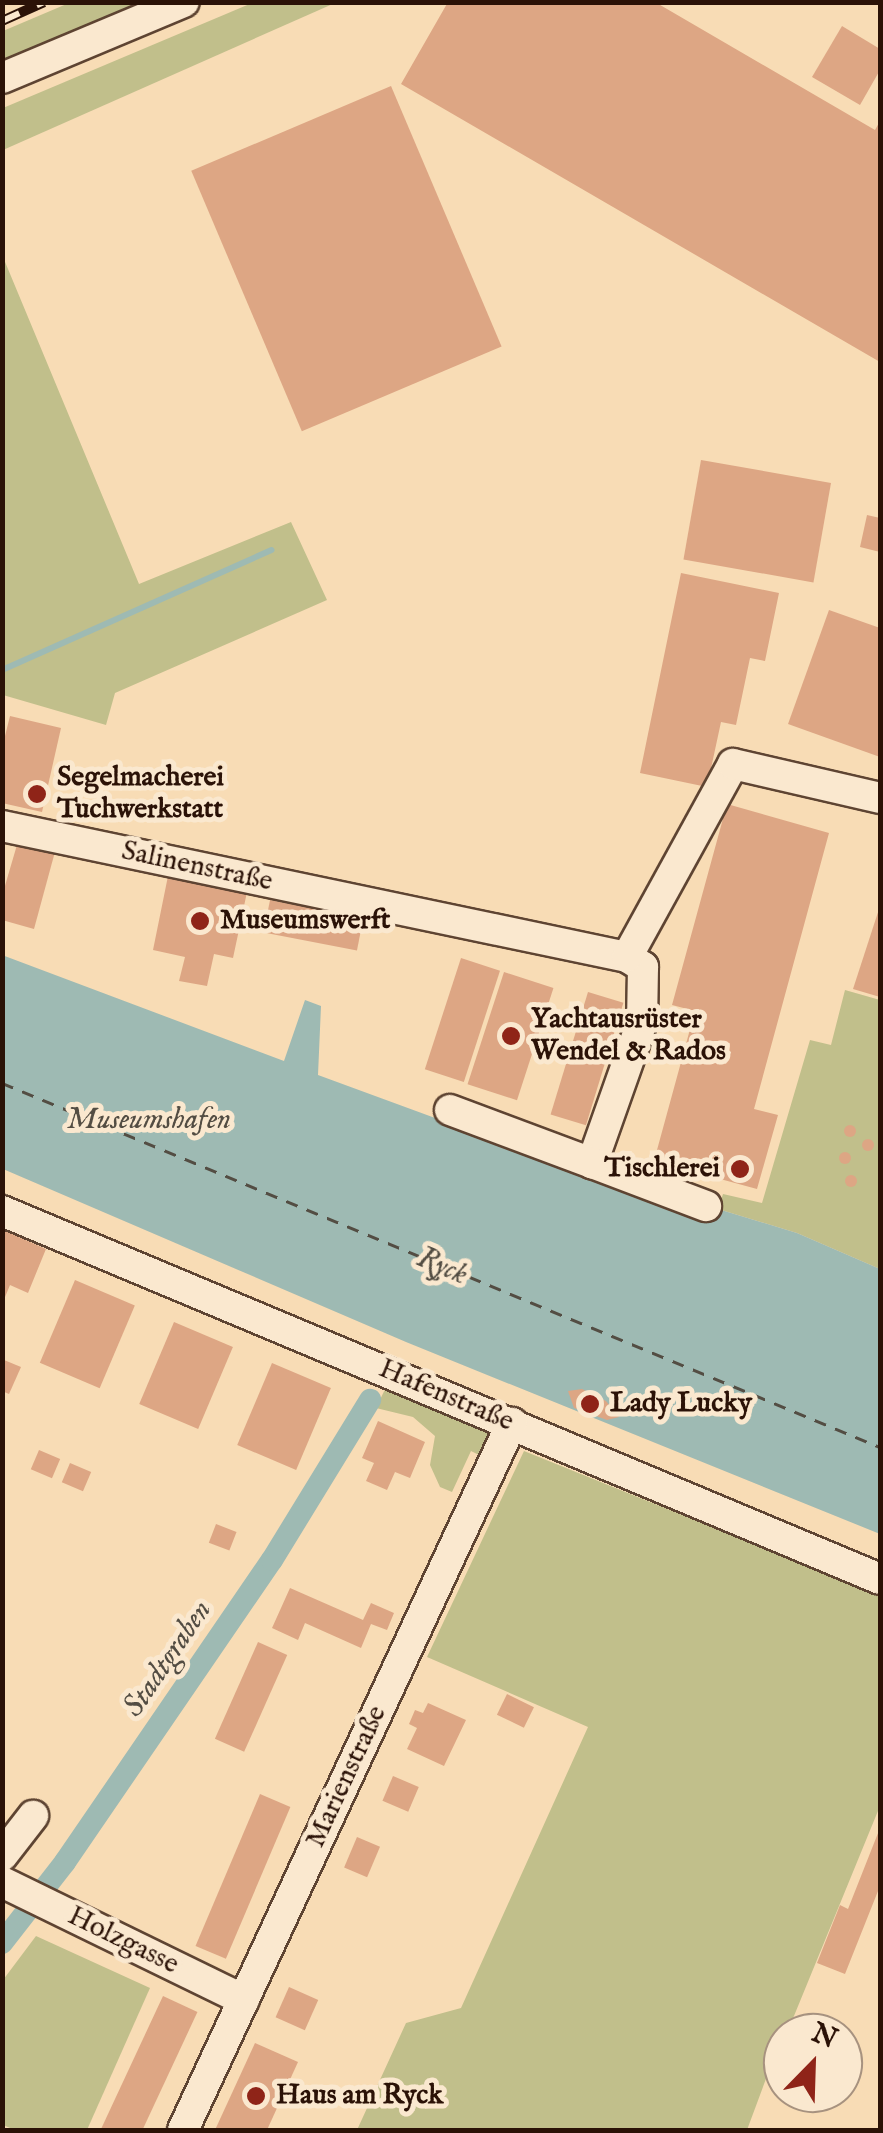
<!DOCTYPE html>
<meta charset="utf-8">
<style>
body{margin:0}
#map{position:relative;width:883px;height:2133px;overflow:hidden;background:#f8dcb5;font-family:"IM FELL English",serif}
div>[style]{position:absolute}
.green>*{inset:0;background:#c1bf8b}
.water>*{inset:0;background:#9ebab3}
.stream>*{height:6px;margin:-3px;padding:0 3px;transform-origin:3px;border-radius:3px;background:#9ebab3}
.canal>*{height:22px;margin:-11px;padding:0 11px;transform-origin:11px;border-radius:11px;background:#9ebab3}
.ferry>*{height:2.5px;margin-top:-1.25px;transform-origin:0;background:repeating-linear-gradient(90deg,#534d43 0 12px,transparent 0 22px)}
.building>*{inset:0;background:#dda684;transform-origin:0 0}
.round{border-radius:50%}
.roads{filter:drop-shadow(2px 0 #5e4432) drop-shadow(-2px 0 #5e4432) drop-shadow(0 2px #5e4432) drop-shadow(0 -2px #5e4432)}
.minor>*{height:30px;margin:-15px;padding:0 15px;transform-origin:15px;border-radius:15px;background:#fae8cf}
.rail>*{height:10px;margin-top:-5px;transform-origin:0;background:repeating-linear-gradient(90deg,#fae8cf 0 19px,#2b1207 0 38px);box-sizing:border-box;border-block:2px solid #2b1207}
.dots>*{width:28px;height:28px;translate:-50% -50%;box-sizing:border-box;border:5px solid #fae8cf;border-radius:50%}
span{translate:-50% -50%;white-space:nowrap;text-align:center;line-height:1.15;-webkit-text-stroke:10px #fae8cf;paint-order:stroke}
.poi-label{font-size:28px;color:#2b1207;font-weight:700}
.left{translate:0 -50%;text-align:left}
.right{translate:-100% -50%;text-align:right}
.street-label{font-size:28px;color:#2b1207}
.water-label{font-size:30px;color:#534d43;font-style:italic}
.frame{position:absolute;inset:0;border:5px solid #2b1207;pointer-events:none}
.north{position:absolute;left:763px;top:2013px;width:100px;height:100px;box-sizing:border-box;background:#fae8cf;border:2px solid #a7927f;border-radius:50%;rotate:23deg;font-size:28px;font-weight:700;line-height:40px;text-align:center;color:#2b1207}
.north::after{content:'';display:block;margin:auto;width:35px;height:45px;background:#8f2418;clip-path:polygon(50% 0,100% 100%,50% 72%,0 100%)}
</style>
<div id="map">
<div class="green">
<i style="clip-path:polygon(69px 3px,159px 3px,3px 67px,3px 31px)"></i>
<i style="clip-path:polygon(252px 3px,335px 3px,3px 150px,3px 108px)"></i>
<i style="clip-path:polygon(3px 257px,139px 584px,291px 522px,327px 600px,115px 693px,106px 725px,3px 695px)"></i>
<i style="clip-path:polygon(845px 990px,880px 1000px,880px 1269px,797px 1233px,718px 1209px,723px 1194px,762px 1203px,810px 1040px,831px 1045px)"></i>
<i style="clip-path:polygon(389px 1381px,494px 1430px,485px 1458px,471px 1451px,452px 1492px,440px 1487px,430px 1465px,435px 1436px,413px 1417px,376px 1408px)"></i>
<i style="clip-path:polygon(524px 1451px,880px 1595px,880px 1806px,787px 2033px,783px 2033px,747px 2130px,357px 2130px,406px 2023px,461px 2008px,588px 1727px,427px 1657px)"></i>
<i style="clip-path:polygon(36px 1936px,150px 1988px,87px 2130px,15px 2130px,3px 2125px,3px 1980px)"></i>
</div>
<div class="water">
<i style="clip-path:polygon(2px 955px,284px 1061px,305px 1000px,321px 1006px,318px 1075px,713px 1220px,718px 1209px,797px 1233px,880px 1269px,880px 1534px,406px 1342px,3px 1169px)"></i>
</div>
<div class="stream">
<i style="left:2px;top:670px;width:295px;rotate:-24deg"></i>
</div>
<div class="canal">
<i style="left:2px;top:1943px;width:103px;rotate:-52.1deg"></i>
<i style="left:65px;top:1862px;width:366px;rotate:-55.6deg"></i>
<i style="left:272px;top:1560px;width:188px;rotate:-58.5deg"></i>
</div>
<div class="ferry">
<i style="left:2px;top:1083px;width:950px;rotate:22.52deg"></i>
</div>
<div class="building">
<i style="clip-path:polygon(448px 2px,655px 2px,875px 130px,880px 121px,880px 362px,401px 84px)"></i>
<i style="clip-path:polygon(842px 26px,880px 49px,880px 70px,860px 105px,812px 77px)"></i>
<i style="left:391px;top:86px;width:283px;height:217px;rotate:67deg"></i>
<i style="left:701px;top:460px;width:132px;height:101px;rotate:10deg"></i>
<i style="clip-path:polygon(867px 515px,880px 518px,880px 552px,860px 547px)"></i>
<i style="clip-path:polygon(681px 573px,779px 593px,765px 661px,750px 658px,736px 725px,721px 722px,707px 787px,640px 773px)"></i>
<i style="clip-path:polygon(829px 610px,880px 628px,880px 757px,788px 724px)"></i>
<i style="clip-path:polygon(10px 716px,61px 728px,42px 812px,2px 803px,2px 748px)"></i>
<i style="clip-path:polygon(727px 804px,829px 833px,754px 1109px,778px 1115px,757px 1189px,654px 1161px,695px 1011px,672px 1005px)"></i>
<i style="clip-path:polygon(19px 838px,56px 848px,34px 929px,2px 920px,2px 896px)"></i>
<i style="clip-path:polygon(168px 876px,247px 892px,233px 958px,214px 954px,207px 986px,179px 981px,185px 957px,153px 950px)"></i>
<i style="left:270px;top:900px;width:95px;height:33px;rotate:11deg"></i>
<i style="clip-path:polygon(880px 906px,880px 997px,853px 989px)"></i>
<i style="left:461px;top:958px;width:41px;height:117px;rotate:18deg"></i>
<i style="left:504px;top:972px;width:52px;height:118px;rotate:18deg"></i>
<i style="left:588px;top:992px;width:37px;height:128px;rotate:17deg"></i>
<i class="round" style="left:844px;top:1125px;width:12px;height:12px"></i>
<i class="round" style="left:862px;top:1139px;width:12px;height:12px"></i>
<i class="round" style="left:839px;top:1152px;width:12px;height:12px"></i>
<i class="round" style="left:845px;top:1175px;width:12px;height:12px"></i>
<i style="clip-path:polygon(3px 1230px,46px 1249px,28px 1293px,10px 1285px,3px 1302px)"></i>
<i style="left:75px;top:1280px;width:65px;height:90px;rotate:23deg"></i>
<i style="left:174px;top:1322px;width:64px;height:89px;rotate:23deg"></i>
<i style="clip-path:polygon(4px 1360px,21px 1367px,9px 1394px,2px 1391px)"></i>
<i style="left:272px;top:1363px;width:64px;height:89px;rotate:23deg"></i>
<i style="clip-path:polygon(582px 1389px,606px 1401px,619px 1417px,607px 1420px,574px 1408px,568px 1391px)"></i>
<i style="clip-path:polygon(378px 1421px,425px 1442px,410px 1478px,395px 1472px,387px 1490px,366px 1481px,374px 1463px,362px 1458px)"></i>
<i style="left:39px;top:1450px;width:23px;height:21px;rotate:23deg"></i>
<i style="left:70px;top:1463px;width:23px;height:21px;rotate:23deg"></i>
<i style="left:216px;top:1524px;width:22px;height:20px;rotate:21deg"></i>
<i style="clip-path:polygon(290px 1588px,363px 1620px,371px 1603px,394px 1613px,387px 1630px,371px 1624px,361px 1648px,305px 1623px,298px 1640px,272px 1628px)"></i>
<i style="left:258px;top:1642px;width:32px;height:106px;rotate:24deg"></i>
<i style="left:507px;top:1694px;width:30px;height:23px;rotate:26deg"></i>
<i style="clip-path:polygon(428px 1703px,466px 1720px,444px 1766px,407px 1749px,417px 1728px,409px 1724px,415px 1710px,423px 1713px)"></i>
<i style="left:393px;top:1776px;width:28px;height:27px;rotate:23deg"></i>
<i style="left:260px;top:1794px;width:33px;height:165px;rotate:23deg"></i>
<i style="clip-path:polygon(880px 1828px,880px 1886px,845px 1974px,817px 1963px,840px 1905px,848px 1909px)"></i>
<i style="left:357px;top:1837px;width:25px;height:33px;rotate:23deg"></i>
<i style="left:289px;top:1987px;width:32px;height:33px;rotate:24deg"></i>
<i style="left:163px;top:1996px;width:38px;height:148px;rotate:25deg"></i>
<i style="clip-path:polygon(255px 2043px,298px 2062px,267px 2130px,215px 2130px)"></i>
<i style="clip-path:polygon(778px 2084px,783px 2093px,800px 2093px,795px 2104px,774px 2094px)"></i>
</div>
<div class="roads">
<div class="minor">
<i style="left:2px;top:78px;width:197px;rotate:-22.7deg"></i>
<i style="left:2px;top:826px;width:639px;rotate:11.84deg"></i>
<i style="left:627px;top:957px;width:19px;rotate:32deg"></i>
<i style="left:643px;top:967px;width:55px;rotate:91deg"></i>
<i style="left:642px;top:1022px;width:150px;rotate:109.5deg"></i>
<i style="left:592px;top:1163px;width:122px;rotate:20.7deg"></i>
<i style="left:627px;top:957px;width:220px;rotate:-61.2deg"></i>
<i style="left:733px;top:764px;width:151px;rotate:13deg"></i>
<i style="left:450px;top:1110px;width:152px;rotate:20.5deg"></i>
<i style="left:2px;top:1211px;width:952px;rotate:22.74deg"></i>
<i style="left:2px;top:1856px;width:51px;rotate:-52.2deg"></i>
<i style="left:2px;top:1882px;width:269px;rotate:26deg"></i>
<i style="left:183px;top:2130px;width:780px;rotate:-65.05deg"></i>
</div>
</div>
<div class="rail">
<i style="left:2px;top:21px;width:46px;rotate:-24.3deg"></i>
</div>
<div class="dots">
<i style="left:37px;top:794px;background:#8f2418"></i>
<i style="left:200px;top:921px;background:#8f2418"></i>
<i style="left:511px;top:1036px;background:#8f2418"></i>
<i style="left:740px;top:1169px;background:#8f2418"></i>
<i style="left:590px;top:1404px;background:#8f2418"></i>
<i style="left:256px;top:2096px;background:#8f2418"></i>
</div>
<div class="poi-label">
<span class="left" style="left:57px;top:794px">Segelmacherei<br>Tuchwerkstatt</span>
<span class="left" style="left:220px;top:921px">Museumswerft</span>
<span class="left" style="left:531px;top:1036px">Yachtausrüster<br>Wendel &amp; Rados</span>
<span class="right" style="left:720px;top:1169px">Tischlerei</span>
<span class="left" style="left:610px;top:1404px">Lady Lucky</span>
<span class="left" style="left:276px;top:2096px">Haus am Ryck</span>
</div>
<div class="street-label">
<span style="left:197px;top:867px;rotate:12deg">Salinenstraße</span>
<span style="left:446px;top:1396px;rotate:23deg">Hafenstraße</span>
<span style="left:347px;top:1777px;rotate:-65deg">Marienstraße</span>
<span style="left:123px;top:1941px;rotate:26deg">Holzgasse</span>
</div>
<div class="water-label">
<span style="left:149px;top:1120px">Museumshafen</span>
<span style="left:442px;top:1267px;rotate:23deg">Ryck</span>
<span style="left:168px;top:1659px;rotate:-56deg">Stadtgraben</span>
</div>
<div class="frame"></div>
<div class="north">N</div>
</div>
